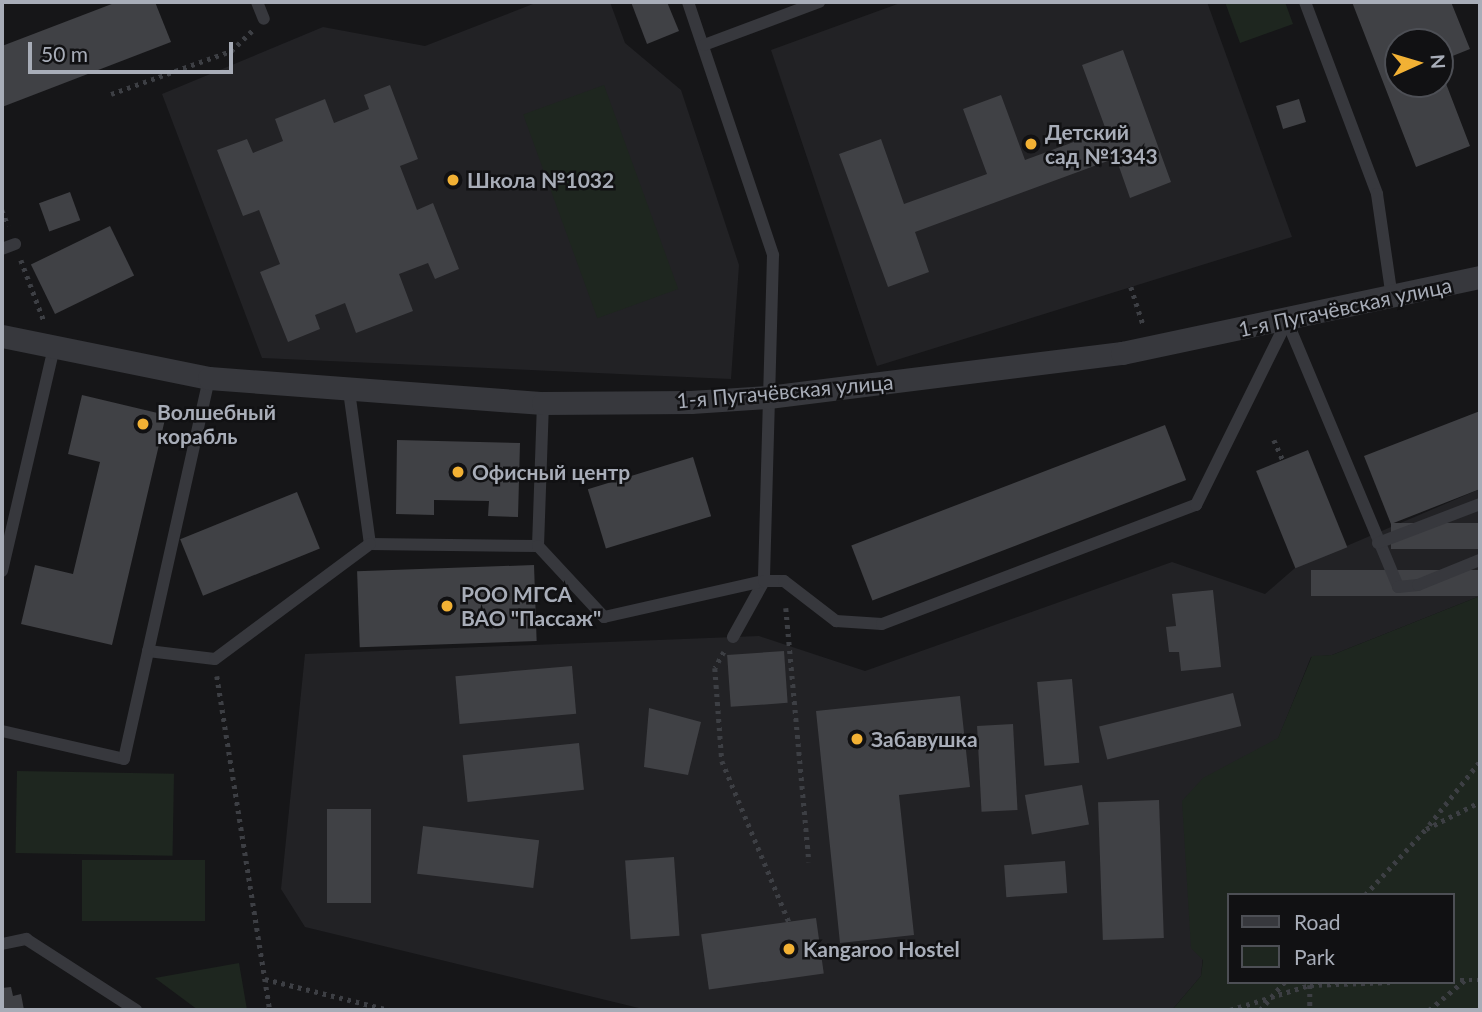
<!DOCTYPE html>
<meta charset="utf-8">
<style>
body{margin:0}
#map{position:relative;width:1482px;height:1012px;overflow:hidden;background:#161618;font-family:Lato,sans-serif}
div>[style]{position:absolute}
.built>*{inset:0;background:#222225}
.green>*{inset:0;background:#1e261f;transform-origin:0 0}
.building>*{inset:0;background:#404145;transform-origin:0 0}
.path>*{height:4.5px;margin-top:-2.25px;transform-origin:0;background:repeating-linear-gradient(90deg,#3d3f44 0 3.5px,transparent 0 8.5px)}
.service>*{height:12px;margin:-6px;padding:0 6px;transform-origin:6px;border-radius:6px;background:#37383d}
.minor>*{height:23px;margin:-11.5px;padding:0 11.5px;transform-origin:11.5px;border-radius:11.5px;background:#37383d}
.dots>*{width:19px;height:19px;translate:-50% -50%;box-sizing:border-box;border:4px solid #111113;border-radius:50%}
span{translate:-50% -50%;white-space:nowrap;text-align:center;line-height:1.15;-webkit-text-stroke:5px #111113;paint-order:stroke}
.poi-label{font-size:21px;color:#a8adb8;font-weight:700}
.left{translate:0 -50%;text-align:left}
.street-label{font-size:21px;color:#a8adb8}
.frame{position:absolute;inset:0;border:4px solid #a8adb8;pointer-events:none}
.legend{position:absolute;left:1227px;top:893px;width:228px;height:91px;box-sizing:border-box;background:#111113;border:2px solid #4d4f55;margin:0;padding:9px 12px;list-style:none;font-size:21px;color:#a8adb8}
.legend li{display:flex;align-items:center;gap:14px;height:35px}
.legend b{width:35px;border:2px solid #4d4f55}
.north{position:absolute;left:1384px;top:28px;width:70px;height:70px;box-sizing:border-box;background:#111113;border:2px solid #4d4f55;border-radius:50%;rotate:86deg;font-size:19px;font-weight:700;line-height:28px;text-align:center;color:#a8adb8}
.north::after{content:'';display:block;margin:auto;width:24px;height:32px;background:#f2b134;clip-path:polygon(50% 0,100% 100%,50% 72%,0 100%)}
.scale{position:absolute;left:28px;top:42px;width:205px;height:32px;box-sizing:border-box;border:4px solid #a8adb8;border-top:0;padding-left:9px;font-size:21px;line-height:24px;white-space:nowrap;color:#a8adb8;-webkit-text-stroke:5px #111113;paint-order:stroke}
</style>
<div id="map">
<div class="built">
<i style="clip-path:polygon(538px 2px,610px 2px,625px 43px,681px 90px,739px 265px,731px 379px,262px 358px,162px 94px,323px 27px,425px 46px)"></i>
<i style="clip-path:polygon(903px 2px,1207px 2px,1292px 237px,877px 366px,771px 50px)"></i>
<i style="clip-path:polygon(1480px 489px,1480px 596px,1332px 655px,1311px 657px,1207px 915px,1201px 976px,1172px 1010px,647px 1010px,305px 927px,281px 889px,305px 654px,759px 636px,865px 671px,1172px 562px,1265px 594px,1295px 568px)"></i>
</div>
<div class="green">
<i style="clip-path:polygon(1225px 2px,1285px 2px,1293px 24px,1240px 43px)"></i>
<i style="left:604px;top:85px;width:217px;height:86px;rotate:70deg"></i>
<i style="clip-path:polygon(evenodd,1480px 596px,1480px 1010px,1172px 1010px,1201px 976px,1203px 960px,1191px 948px,1182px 801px,1203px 778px,1278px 738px,1312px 656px,1332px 655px,1480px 596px,1228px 895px,1452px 895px,1452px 982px,1228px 982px,1228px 895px)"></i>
<i style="left:17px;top:771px;width:157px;height:82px;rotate:1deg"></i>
<i style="left:82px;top:860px;width:123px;height:61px"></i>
<i style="clip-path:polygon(239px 963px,247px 1010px,198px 1010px,155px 978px)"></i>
</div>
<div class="building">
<i style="clip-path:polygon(117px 2px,155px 2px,171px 42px,2px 107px,2px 46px)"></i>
<i style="clip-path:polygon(631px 2px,667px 2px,679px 31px,647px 44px)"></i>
<i style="clip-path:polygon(1352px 2px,1451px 2px,1470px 49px,1440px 61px,1440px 42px,1398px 42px,1398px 84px,1440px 84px,1440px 68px,1470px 146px,1416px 167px)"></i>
<i style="clip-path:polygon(1123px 50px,1171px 182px,1130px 198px,1116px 158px,915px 232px,929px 272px,888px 287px,839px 154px,881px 139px,904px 204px,987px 174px,963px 109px,1001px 95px,1025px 160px,1106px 130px,1082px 65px)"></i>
<i style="clip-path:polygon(390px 85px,418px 159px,400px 166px,417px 210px,433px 203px,459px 269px,435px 279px,428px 263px,399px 274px,413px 311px,356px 333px,345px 303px,315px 315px,320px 329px,288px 342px,260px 272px,280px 264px,259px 210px,243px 216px,217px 150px,247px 139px,253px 153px,283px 141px,275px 119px,325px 99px,334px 123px,369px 109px,364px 95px)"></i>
<i style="left:1299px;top:99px;width:24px;height:24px;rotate:73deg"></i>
<i style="left:70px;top:192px;width:30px;height:33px;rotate:70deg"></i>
<i style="left:110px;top:226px;width:55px;height:88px;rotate:64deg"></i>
<i style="clip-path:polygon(82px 395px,166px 415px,112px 645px,21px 624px,35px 565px,73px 574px,100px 462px,68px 454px)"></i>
<i style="clip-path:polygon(1480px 411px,1480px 489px,1391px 524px,1364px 456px)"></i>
<i style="left:1165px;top:425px;width:59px;height:336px;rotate:69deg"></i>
<i style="clip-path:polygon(397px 440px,520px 443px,518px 517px,488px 516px,489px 501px,434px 500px,434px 515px,396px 514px)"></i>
<i style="left:1308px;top:450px;width:105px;height:56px;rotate:68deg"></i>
<i style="left:693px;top:457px;width:62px;height:110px;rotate:73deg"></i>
<i style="left:297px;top:492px;width:61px;height:126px;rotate:68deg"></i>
<i style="left:1480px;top:523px;width:26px;height:89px;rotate:90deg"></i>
<i style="left:534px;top:565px;width:76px;height:177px;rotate:88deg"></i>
<i style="left:1480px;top:570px;width:26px;height:169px;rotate:90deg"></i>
<i style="clip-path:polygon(1213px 590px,1221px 667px,1181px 671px,1179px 652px,1169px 652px,1166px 627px,1176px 626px,1172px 594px)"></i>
<i style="left:784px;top:651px;width:52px;height:57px;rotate:86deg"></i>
<i style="left:572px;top:666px;width:48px;height:117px;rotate:85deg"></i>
<i style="left:1072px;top:679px;width:84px;height:35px;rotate:85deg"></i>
<i style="left:1233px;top:693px;width:34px;height:138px;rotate:76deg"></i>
<i style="clip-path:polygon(960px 696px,970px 787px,899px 795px,914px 935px,840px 943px,816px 711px)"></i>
<i style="clip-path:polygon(649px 708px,701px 722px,688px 775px,644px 767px)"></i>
<i style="left:1013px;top:724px;width:86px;height:36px;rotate:87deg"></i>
<i style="left:579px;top:743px;width:47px;height:117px;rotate:84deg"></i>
<i style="left:1082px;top:785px;width:40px;height:58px;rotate:80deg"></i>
<i style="left:1159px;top:800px;width:138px;height:61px;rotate:88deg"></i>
<i style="left:327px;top:809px;width:44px;height:94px"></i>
<i style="left:423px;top:826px;width:117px;height:48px;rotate:7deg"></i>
<i style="left:674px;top:857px;width:79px;height:49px;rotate:86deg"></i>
<i style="left:1065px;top:861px;width:32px;height:61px;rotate:86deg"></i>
<i style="left:816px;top:918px;width:56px;height:116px;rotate:82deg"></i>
<i style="clip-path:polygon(11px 987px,13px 996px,21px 994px,24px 1010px,2px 1010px,2px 988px)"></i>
</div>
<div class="path">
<i style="left:111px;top:94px;width:127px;rotate:-19.7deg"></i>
<i style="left:231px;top:51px;width:30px;rotate:-44deg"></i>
<i style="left:2px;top:210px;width:17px;rotate:69deg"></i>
<i style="left:21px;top:260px;width:65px;rotate:69.3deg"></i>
<i style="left:1131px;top:287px;width:39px;rotate:72deg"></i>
<i style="left:1274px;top:440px;width:22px;rotate:66deg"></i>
<i style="left:786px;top:608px;width:255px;rotate:84.8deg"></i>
<i style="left:724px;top:652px;width:18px;rotate:119deg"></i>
<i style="left:715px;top:668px;width:93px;rotate:85.7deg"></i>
<i style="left:722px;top:761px;width:174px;rotate:67.4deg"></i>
<i style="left:217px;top:676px;width:338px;rotate:81deg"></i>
<i style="left:1429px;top:825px;width:82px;rotate:-51.4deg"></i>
<i style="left:1365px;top:895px;width:90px;rotate:-47.3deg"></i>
<i style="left:1426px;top:829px;width:60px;rotate:-26.6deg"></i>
<i style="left:265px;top:979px;width:128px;rotate:14deg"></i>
<i style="left:1452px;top:980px;width:28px"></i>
<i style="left:1310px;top:985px;width:25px;rotate:90deg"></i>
<i style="left:1230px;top:1010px;width:84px;rotate:-17.4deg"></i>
<i style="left:1310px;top:985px;width:82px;rotate:-2.1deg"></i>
<i style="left:1260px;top:1010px;width:37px;rotate:-49deg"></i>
<i style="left:1429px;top:1010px;width:47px;rotate:-39.8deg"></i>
</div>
<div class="service">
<i style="left:257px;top:2px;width:18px;rotate:68deg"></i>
<i style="left:688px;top:2px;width:267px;rotate:71.4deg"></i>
<i style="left:773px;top:255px;width:326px;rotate:91.6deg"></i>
<i style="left:764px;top:581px;width:64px;rotate:119deg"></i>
<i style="left:1305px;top:2px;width:205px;rotate:69.4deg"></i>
<i style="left:1377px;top:194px;width:105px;rotate:81.8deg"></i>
<i style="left:704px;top:45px;width:123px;rotate:-20.5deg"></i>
<i style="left:2px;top:249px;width:14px;rotate:-21deg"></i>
<i style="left:1287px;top:321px;width:288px;rotate:67.3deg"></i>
<i style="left:1398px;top:587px;width:20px;rotate:-6deg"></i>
<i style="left:1418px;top:585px;width:67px;rotate:-22deg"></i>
<i style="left:349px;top:391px;width:154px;rotate:82.2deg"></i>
<i style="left:370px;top:544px;width:168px;rotate:0.7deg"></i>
<i style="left:538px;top:546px;width:143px;rotate:-88deg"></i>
<i style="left:1378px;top:543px;width:109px;rotate:-20.9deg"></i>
<i style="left:538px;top:546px;width:97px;rotate:47.1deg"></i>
<i style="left:604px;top:617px;width:164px;rotate:-12.7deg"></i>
<i style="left:764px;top:581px;width:20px"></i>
<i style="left:784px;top:581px;width:66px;rotate:37.6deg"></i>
<i style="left:836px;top:621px;width:46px;rotate:3.7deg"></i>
<i style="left:882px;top:624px;width:336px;rotate:-20.8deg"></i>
<i style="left:1196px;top:505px;width:205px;rotate:-63.7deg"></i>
<i style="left:2px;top:571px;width:229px;rotate:-76.9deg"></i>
<i style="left:148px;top:651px;width:67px;rotate:6.8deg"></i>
<i style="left:215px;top:659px;width:193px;rotate:-36.6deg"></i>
<i style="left:2px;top:731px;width:125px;rotate:12.9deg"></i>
<i style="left:124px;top:759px;width:390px;rotate:-77.4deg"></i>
<i style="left:2px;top:944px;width:25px;rotate:-12deg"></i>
<i style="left:26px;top:939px;width:131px;rotate:32.8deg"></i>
</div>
<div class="minor">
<i style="left:2px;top:336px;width:211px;rotate:11.5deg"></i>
<i style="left:209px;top:378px;width:335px;rotate:4.3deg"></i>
<i style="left:543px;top:403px;width:148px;rotate:-0.4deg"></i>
<i style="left:691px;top:402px;width:77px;rotate:-3.7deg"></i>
<i style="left:768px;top:397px;width:357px;rotate:-7.1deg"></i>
<i style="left:1122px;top:353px;width:366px;rotate:-12deg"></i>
</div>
<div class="dots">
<i style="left:1031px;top:144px;background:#f2b134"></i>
<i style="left:453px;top:180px;background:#f2b134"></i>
<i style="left:143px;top:424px;background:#f2b134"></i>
<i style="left:458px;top:472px;background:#f2b134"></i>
<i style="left:447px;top:606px;background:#f2b134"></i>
<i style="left:857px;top:739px;background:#f2b134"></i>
<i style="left:789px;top:949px;background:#f2b134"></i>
</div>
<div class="poi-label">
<span class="left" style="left:1045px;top:144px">Детский<br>сад №1343</span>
<span class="left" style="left:467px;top:180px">Школа №1032</span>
<span class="left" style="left:157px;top:424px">Волшебный<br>корабль</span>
<span class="left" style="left:472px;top:472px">Офисный центр</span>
<span class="left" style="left:461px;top:606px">РОО МГСА<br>ВАО "Пассаж"</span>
<span class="left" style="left:871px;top:739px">Забавушка</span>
<span class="left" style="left:803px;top:949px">Kangaroo Hostel</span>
</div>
<div class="street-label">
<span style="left:1345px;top:307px;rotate:-12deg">1-я Пугачёвская улица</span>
<span style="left:785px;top:391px;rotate:-5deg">1-я Пугачёвская улица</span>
</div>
<div class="frame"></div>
<ul class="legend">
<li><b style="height:9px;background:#37383d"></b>Road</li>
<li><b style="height:19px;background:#1e261f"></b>Park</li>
</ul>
<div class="north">N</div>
<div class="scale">50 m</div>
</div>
